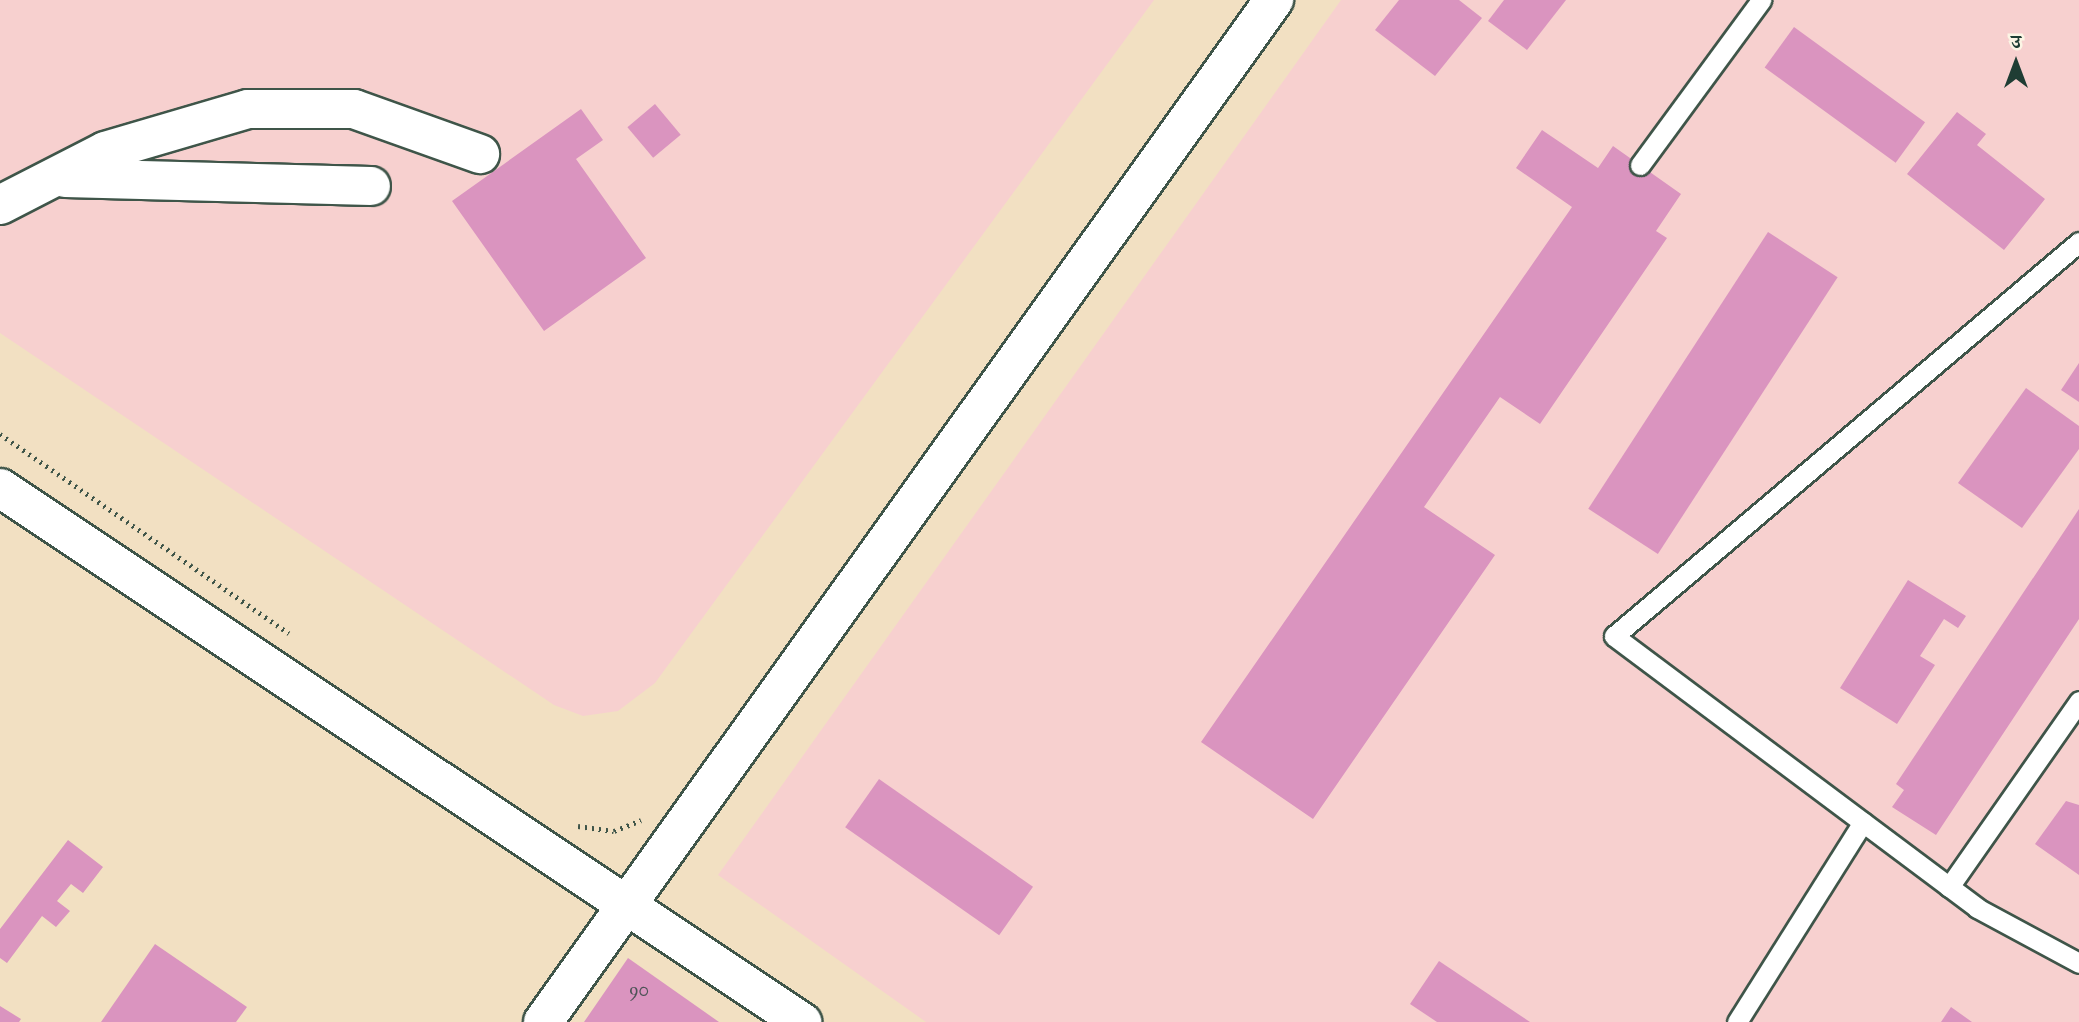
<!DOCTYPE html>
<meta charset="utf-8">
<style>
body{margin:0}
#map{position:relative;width:2079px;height:1022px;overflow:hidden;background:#f2e0c2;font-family:"IM FELL Great Primer","Noto Serif Devanagari",serif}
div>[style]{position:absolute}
.built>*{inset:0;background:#f7d0cf}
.building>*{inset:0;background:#da94bf;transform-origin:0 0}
.path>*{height:4.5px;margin-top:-2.25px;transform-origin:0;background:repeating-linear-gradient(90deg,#3f5549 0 2px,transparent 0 7px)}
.roads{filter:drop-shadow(2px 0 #3f5549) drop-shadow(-2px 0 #3f5549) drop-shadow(0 2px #3f5549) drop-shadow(0 -2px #3f5549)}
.lane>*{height:19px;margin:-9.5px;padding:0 9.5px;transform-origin:9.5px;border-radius:9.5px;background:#fff}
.street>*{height:38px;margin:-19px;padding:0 19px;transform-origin:19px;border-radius:19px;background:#fff}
.secondary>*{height:38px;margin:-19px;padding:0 19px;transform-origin:19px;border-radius:19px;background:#fff}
span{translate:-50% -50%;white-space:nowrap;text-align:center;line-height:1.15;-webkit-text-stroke:7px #fcf5e5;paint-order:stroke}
.number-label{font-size:18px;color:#4e5357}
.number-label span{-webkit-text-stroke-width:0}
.north{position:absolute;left:1981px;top:28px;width:70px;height:70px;-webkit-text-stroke:5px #fcf5e5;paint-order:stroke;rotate:0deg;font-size:19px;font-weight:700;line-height:28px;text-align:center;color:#1f3d34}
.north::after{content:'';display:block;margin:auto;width:24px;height:32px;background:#1f3d34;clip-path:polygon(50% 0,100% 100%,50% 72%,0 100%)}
</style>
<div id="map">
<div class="built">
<i style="clip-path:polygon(0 0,1154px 0,655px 683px,618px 711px,583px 716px,554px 705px,0 333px)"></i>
<i style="clip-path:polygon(1341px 0,2079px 0,2079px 1022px,926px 1022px,718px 875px)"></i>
</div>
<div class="building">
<i style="clip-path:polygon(1399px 0,1459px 0,1482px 18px,1435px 76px,1375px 30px)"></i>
<i style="clip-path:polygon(1504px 0,1566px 0,1527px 50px,1488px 21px)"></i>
<i style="left:1794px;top:27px;width:162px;height:50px;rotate:36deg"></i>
<i style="left:655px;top:104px;width:40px;height:36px;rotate:50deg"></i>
<i style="clip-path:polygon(581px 109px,603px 140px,576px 159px,646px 258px,544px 331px,452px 201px)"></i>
<i style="clip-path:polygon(1957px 112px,1986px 134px,1977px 145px,2045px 199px,2004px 250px,1907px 174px)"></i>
<i style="clip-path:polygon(1542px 130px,1598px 168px,1613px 146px,1681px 194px,1656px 231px,1667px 238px,1540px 424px,1500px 397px,1424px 507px,1495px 555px,1313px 819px,1201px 742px,1572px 207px,1516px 168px)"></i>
<i style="left:1768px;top:232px;width:83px;height:330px;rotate:33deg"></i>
<i style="clip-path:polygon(2079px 363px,2079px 402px,2061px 390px)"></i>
<i style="clip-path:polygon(2026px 388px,2079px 426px,2079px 449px,2022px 528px,1958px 483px)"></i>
<i style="clip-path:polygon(2079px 509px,2079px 619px,1936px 835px,1892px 807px,1904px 790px,1896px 784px)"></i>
<i style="clip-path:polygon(1908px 580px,1966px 616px,1958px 628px,1944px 619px,1920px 656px,1935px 665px,1897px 724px,1840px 688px)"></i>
<i style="left:879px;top:779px;width:188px;height:59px;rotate:35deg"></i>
<i style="clip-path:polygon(2066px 801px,2079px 805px,2079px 875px,2035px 844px)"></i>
<i style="clip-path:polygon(68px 840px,103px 867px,83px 893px,71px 884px,57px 901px,70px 911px,56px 927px,42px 916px,7px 963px,0 958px,0 929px)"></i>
<i style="clip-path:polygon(155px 944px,247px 1007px,236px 1022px,101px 1022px)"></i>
<i style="clip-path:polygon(628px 958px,719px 1022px,584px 1022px)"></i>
<i style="clip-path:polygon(1439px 961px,1530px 1022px,1437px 1022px,1410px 1004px)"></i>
<i style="clip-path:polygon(0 1006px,21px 1019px,19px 1022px,0 1022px)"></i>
<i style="clip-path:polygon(1951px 1007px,1972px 1022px,1941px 1022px)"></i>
</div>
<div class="path">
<i style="left:0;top:434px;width:351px;rotate:34.6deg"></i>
<i style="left:578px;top:826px;width:36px;rotate:8deg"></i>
<i style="left:614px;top:831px;width:29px;rotate:-22deg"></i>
</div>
<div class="roads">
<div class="lane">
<i style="left:1640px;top:165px;width:205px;rotate:-53.7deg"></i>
<i style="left:2079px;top:242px;width:609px;rotate:139.72deg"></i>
<i style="left:1614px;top:636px;width:454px;rotate:36.8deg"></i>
<i style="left:1977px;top:908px;width:116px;rotate:28.3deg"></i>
<i style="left:1949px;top:887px;width:227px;rotate:-55deg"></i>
<i style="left:1737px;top:1022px;width:236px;rotate:-57.8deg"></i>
</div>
<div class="street">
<i style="left:65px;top:178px;width:306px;rotate:1.5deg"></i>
<i style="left:0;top:205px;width:118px;rotate:-27.2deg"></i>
<i style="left:105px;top:151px;width:149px;rotate:-16.4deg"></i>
<i style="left:248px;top:109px;width:106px"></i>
<i style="left:354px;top:109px;width:134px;rotate:19.7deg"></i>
<i style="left:543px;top:1022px;width:1257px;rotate:-54.43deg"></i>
</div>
<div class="secondary">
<i style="left:0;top:488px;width:964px;rotate:33.66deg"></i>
</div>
</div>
<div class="number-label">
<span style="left:639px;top:990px">90</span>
</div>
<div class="north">उ</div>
</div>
